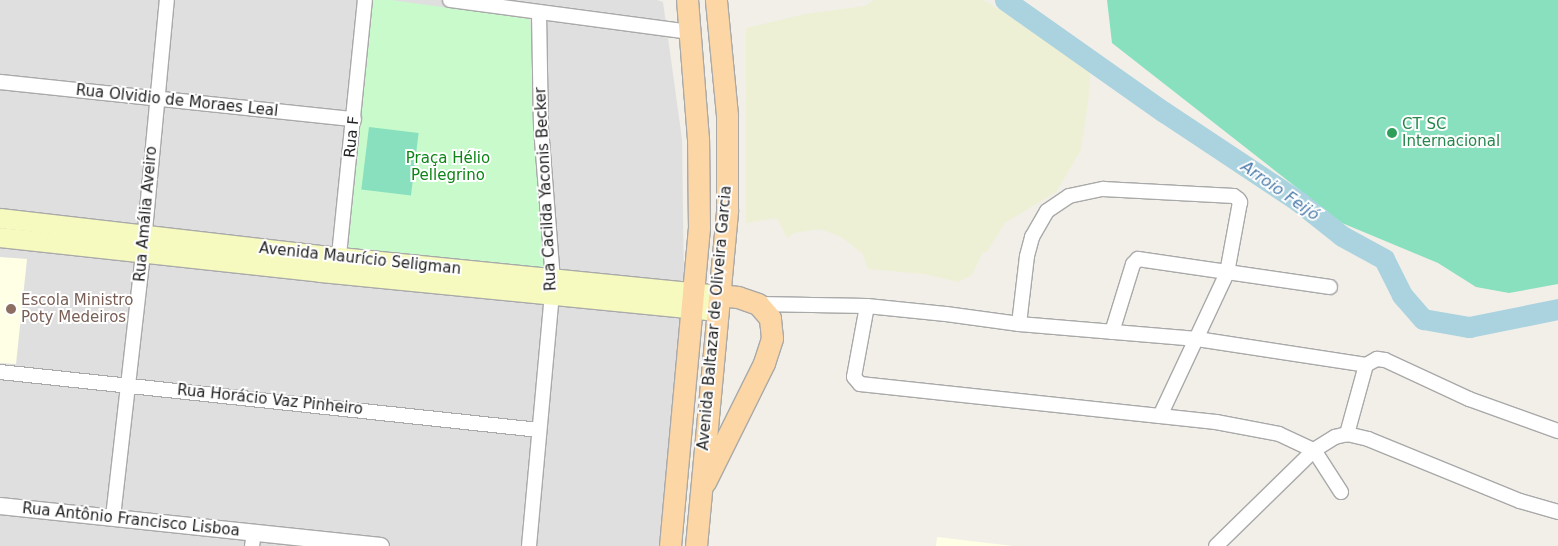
<!DOCTYPE html>
<meta charset="utf-8">
<style>
body{margin:0}
#map{position:relative;width:1558px;height:546px;overflow:hidden;background:#f2efe9;font-family:"DejaVu Sans",sans-serif}
div>[style]{position:absolute}
.residential>*{inset:0;background:#e0dfdf}
.education>*{inset:0;background:#ffffe5}
.farmland>*{inset:0;background:#eef0d5}
.park>*{inset:0;background:#c8facc}
.pitch>*{inset:0;background:#88e0be;transform-origin:0 0}
.river>*{height:21px;margin:-10.5px;padding:0 10.5px;transform-origin:10.5px;border-radius:10.5px;background:#aad3df}
.roads{filter:drop-shadow(1px 0 #a9a9a9) drop-shadow(-1px 0 #a9a9a9) drop-shadow(0 1px #a9a9a9) drop-shadow(0 -1px #a9a9a9)}
.minor>*{height:14px;margin:-7px;padding:0 7px;transform-origin:7px;border-radius:7px;background:#fff}
.tertiary>*{height:16px;margin:-8px;padding:0 8px;transform-origin:8px;border-radius:8px;background:#fff}
.secondary>*{height:19px;margin:-9.5px;padding:0 9.5px;transform-origin:9.5px;border-radius:9.5px;background:#f7fabf}
.primary>*{height:21px;margin:-10.5px;padding:0 10.5px;transform-origin:10.5px;border-radius:10.5px;background:#fcd6a4}
.dots>*{width:14px;height:14px;translate:-50% -50%;box-sizing:border-box;border:2px solid #fff;border-radius:50%}
span{translate:-50% -50%;white-space:nowrap;text-align:center;line-height:1.15;-webkit-text-stroke:4px #fff;paint-order:stroke}
.street-label{font-size:15px;color:#222}
.leisure-label{font-size:15px;color:#27864d}
.left{translate:0 -50%;text-align:left}
.park-label{font-size:15px;color:#0c8416}
.education-label{font-size:15px;color:#785e54}
.water-label{font-size:16px;color:#4a7aab;font-style:italic}
</style>
<div id="map">
<div class="residential">
<i style="clip-path:polygon(0 0,657px 0,663px 2px,682px 139px,684px 282px,660px 546px,0 546px)"></i>
</div>
<div class="education">
<i style="clip-path:polygon(0 257px,27px 259px,16px 364px,0 363px)"></i>
<i style="clip-path:polygon(937px 537px,1013px 546px,936px 546px)"></i>
</div>
<div class="farmland">
<i style="clip-path:polygon(874px 0,983px 0,1091px 63px,1089px 96px,1081px 150px,1056px 192px,1005px 223px,987px 252px,983px 252px,972px 275px,958px 282px,924px 274px,868px 269px,862px 253px,841px 237px,820px 229px,794px 233px,787px 238px,777px 218px,746px 223px,746px 28px,805px 14px,864px 6px)"></i>
</div>
<div class="park">
<i style="clip-path:polygon(373px 0,391px 0,530px 19px,546px 269px,348px 250px)"></i>
</div>
<div class="pitch">
<i style="clip-path:polygon(1107px 0,1558px 0,1558px 284px,1509px 293px,1476px 287px,1438px 263px,1342px 223px,1112px 43px)"></i>
<i style="left:369px;top:127px;width:50px;height:63px;rotate:7deg"></i>
</div>
<div class="river">
<i style="left:1005px;top:0;width:194px;rotate:35.2deg"></i>
<i style="left:1164px;top:112px;width:161px;rotate:33.6deg"></i>
<i style="left:1298px;top:201px;width:56px;rotate:38.5deg"></i>
<i style="left:1342px;top:236px;width:48px;rotate:28.7deg"></i>
<i style="left:1384px;top:259px;width:40px;rotate:63.4deg"></i>
<i style="left:1402px;top:295px;width:32px;rotate:49deg"></i>
<i style="left:1423px;top:319px;width:47px;rotate:9.9deg"></i>
<i style="left:1469px;top:327px;width:91px;rotate:-11.4deg"></i>
</div>
<div class="roads">
<div class="minor">
<i style="left:450px;top:0;width:241px;rotate:7.6deg"></i>
<i style="left:0;top:82px;width:356px;rotate:6deg"></i>
<i style="left:338px;top:265px;width:266px;rotate:-84.2deg"></i>
<i style="left:758px;top:304px;width:109px;rotate:1.1deg"></i>
<i style="left:867px;top:306px;width:79px;rotate:5.8deg"></i>
<i style="left:946px;top:314px;width:74px;rotate:7.8deg"></i>
<i style="left:1019px;top:324px;width:179px;rotate:4.8deg"></i>
<i style="left:1197px;top:339px;width:171px;rotate:8.7deg"></i>
<i style="left:1366px;top:365px;width:72px;rotate:105.4deg"></i>
<i style="left:867px;top:306px;width:72px;rotate:100.4deg"></i>
<i style="left:854px;top:377px;width:9px;rotate:49deg"></i>
<i style="left:860px;top:384px;width:358px;rotate:6.1deg"></i>
<i style="left:1216px;top:422px;width:64px;rotate:10.8deg"></i>
<i style="left:1279px;top:434px;width:38px;rotate:25deg"></i>
<i style="left:1314px;top:450px;width:50px;rotate:57.3deg"></i>
<i style="left:1019px;top:324px;width:68px;rotate:-83.3deg"></i>
<i style="left:1027px;top:256px;width:20px;rotate:-75deg"></i>
<i style="left:1032px;top:237px;width:30px;rotate:-60deg"></i>
<i style="left:1047px;top:211px;width:27px;rotate:-34deg"></i>
<i style="left:1069px;top:196px;width:35px;rotate:-12deg"></i>
<i style="left:1103px;top:189px;width:131px;rotate:3.1deg"></i>
<i style="left:1234px;top:196px;width:5px;rotate:37deg"></i>
<i style="left:1238px;top:199px;width:4px;rotate:56deg"></i>
<i style="left:1240px;top:202px;width:72px;rotate:100.4deg"></i>
<i style="left:1227px;top:273px;width:158px;rotate:115.1deg"></i>
<i style="left:1112px;top:332px;width:71px;rotate:-72.8deg"></i>
<i style="left:1133px;top:264px;width:7px;rotate:-45deg"></i>
<i style="left:1138px;top:259px;width:194px;rotate:8.3deg"></i>
<i style="left:1366px;top:365px;width:13px;rotate:-29deg"></i>
<i style="left:1377px;top:359px;width:8px;rotate:7deg"></i>
<i style="left:1385px;top:360px;width:93px;rotate:24.9deg"></i>
<i style="left:1469px;top:399px;width:95px;rotate:19.8deg"></i>
<i style="left:0;top:372px;width:542px;rotate:6.14deg"></i>
<i style="left:113px;top:517px;width:267px;rotate:-83.5deg"></i>
<i style="left:143px;top:252px;width:253px;rotate:-84.6deg"></i>
<i style="left:252px;top:546px;width:13px;rotate:-81deg"></i>
<i style="left:529px;top:546px;width:267px;rotate:-84.8deg"></i>
<i style="left:553px;top:280px;width:153px;rotate:-94.5deg"></i>
<i style="left:541px;top:127px;width:115px;rotate:-91deg"></i>
<i style="left:1216px;top:546px;width:137px;rotate:-44.4deg"></i>
<i style="left:1314px;top:450px;width:25px;rotate:-32deg"></i>
<i style="left:1335px;top:437px;width:12px;rotate:-14deg"></i>
<i style="left:1347px;top:434px;width:22px;rotate:13deg"></i>
<i style="left:1368px;top:439px;width:164px;rotate:22.2deg"></i>
<i style="left:1520px;top:501px;width:40px;rotate:16deg"></i>
</div>
<div class="tertiary">
<i style="left:0;top:506px;width:383px;rotate:6deg"></i>
</div>
<div class="secondary">
<i style="left:0;top:218px;width:341px;rotate:6.6deg"></i>
<i style="left:339px;top:257px;width:383px;rotate:5.7deg"></i>
<i style="left:0;top:237px;width:322px;rotate:6.2deg"></i>
<i style="left:320px;top:272px;width:400px;rotate:5.6deg"></i>
</div>
<div class="primary">
<i style="left:705px;top:482px;width:133px;rotate:-63.6deg"></i>
<i style="left:764px;top:363px;width:26px;rotate:-72deg"></i>
<i style="left:772px;top:338px;width:20px;rotate:-96deg"></i>
<i style="left:770px;top:318px;width:18px;rotate:-131deg"></i>
<i style="left:758px;top:304px;width:21px;rotate:-161deg"></i>
<i style="left:738px;top:297px;width:18px;rotate:-174deg"></i>
<i style="left:670px;top:546px;width:319px;rotate:-84.8deg"></i>
<i style="left:699px;top:228px;width:89px;rotate:-90.6deg"></i>
<i style="left:698px;top:139px;width:139px;rotate:-94.5deg"></i>
<i style="left:696px;top:546px;width:338px;rotate:-84.7deg"></i>
<i style="left:727px;top:209px;width:94px;rotate:-90deg"></i>
<i style="left:727px;top:115px;width:116px;rotate:-95.5deg"></i>
</div>
</div>
<div class="dots">
<i style="left:1392px;top:133px;background:#2e9e5b"></i>
<i style="left:11px;top:309px;background:#8d6e63"></i>
</div>
<div class="street-label">
<span style="left:177px;top:101px;rotate:6deg">Rua Olvidio de Moraes Leal</span>
<span style="left:352px;top:137px;rotate:-84deg">Rua F</span>
<span style="left:546px;top:189px;rotate:-93deg">Rua Cacilda Yaconis Becker</span>
<span style="left:146px;top:214px;rotate:-85deg">Rua Amália Aveiro</span>
<span style="left:360px;top:259px;rotate:6deg">Avenida Maurício Seligman</span>
<span style="left:715px;top:318px;rotate:-85deg">Avenida Baltazar de Oliveira Garcia</span>
<span style="left:270px;top:400px;rotate:6deg">Rua Horácio Vaz Pinheiro</span>
<span style="left:131px;top:520px;rotate:6deg">Rua Antônio Francisco Lisboa</span>
</div>
<div class="leisure-label">
<span class="left" style="left:1402px;top:133px">CT SC<br>Internacional</span>
</div>
<div class="park-label">
<span style="left:448px;top:167px">Praça Hélio<br>Pellegrino</span>
</div>
<div class="education-label">
<span class="left" style="left:21px;top:309px">Escola Ministro<br>Poty Medeiros</span>
</div>
<div class="water-label">
<span style="left:1280px;top:191px;rotate:35deg">Arroio Feijó</span>
</div>
</div>
